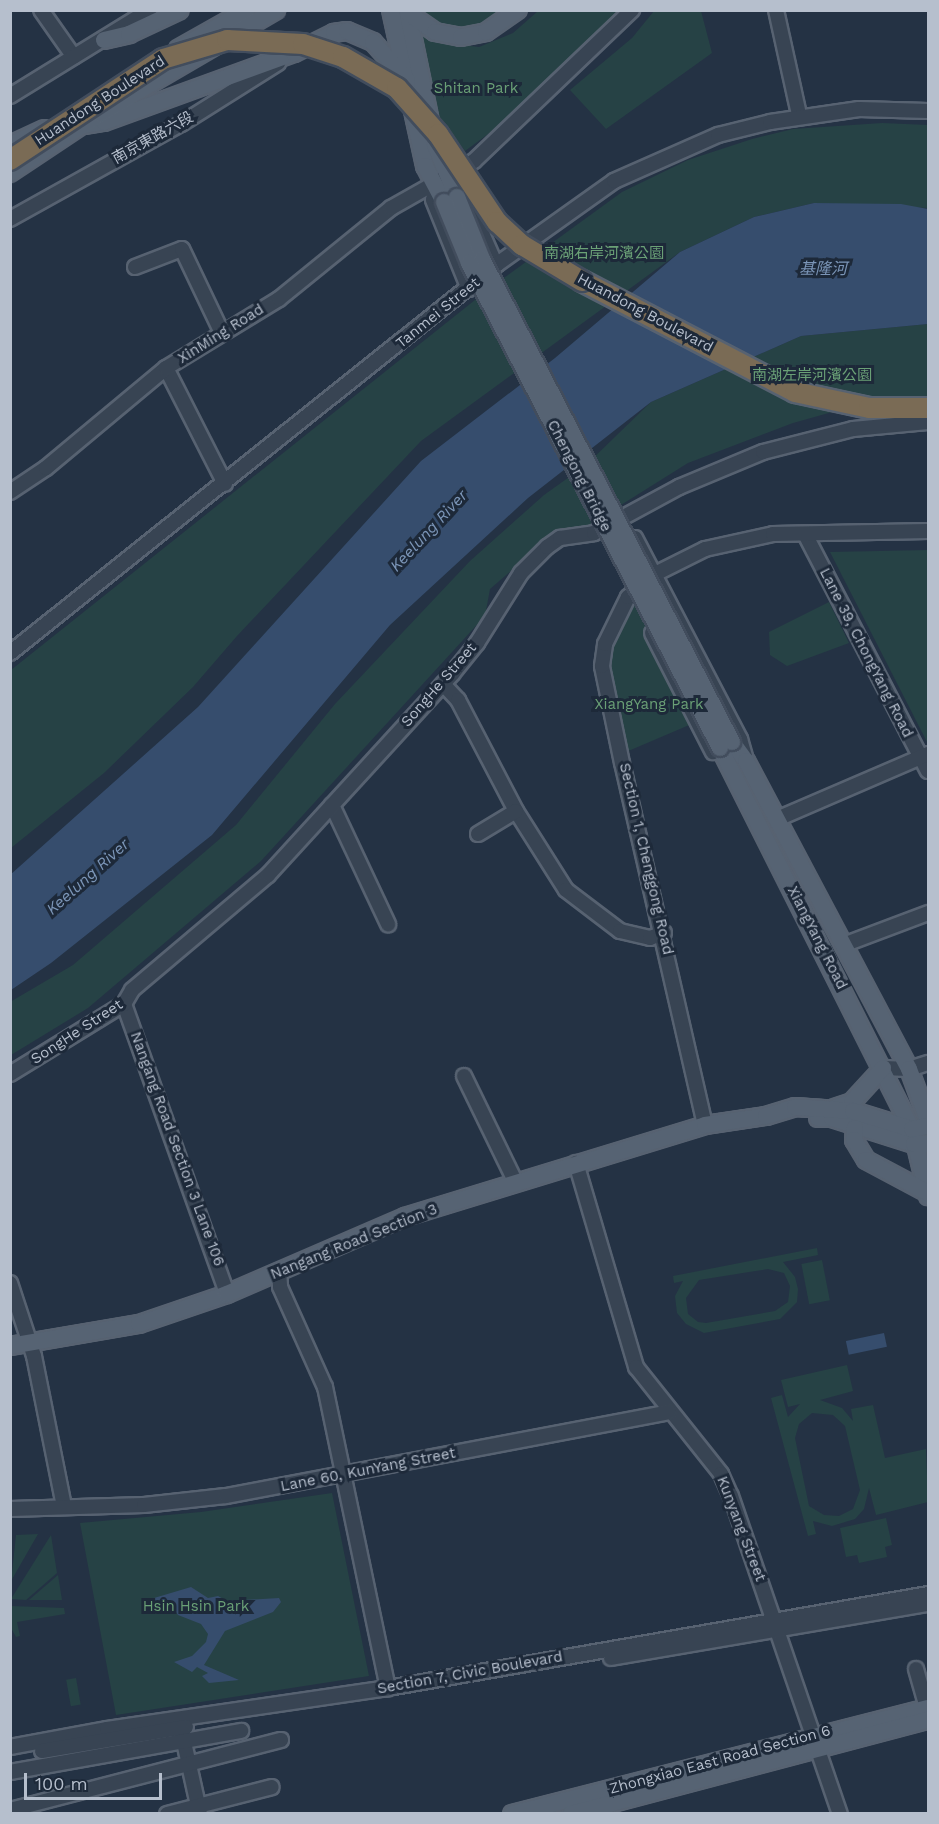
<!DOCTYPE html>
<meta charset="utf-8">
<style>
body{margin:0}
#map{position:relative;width:939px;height:1824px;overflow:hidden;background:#243244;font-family:"Work Sans","Noto Sans TC",sans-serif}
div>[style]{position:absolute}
.green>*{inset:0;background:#264245;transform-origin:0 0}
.water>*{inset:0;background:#364d6d;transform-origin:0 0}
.roads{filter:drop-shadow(2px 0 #576271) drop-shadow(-2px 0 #576271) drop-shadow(0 2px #576271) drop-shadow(0 -2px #576271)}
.minor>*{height:14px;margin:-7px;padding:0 7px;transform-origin:7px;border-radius:7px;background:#384453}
.major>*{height:16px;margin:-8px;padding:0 8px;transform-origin:8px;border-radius:8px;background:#566373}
.highway>*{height:20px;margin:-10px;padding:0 10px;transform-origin:10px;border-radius:10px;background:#7a6b55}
.bridges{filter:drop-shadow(2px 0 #424d5d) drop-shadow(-2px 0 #424d5d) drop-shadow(0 2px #424d5d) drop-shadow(0 -2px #424d5d)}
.major-bridge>*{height:16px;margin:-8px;padding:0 8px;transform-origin:8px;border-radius:8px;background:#566373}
.highway-bridge>*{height:20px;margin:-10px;padding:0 10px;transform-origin:10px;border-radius:10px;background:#7a6b55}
span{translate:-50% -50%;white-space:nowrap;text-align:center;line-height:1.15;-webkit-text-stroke:6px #1d2939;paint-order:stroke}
.park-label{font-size:15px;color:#6aa076}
.street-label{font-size:15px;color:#b6bfcd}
.water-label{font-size:16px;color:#7b95b7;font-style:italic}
.frame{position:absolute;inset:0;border:12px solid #b6bfcd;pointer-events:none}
.scale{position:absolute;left:24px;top:1773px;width:138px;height:27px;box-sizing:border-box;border:3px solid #b6bfcd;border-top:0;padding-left:8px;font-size:18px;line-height:21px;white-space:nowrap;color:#b6bfcd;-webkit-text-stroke:4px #1d2939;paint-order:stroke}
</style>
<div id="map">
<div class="green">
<i style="clip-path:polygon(419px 11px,509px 11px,480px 28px,445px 30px,422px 16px)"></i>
<i style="clip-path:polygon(538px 11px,618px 11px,495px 129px,465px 151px,440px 118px,419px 31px,452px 44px,479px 47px,513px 33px)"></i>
<i style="clip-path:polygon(654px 11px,701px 11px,712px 53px,606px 129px,570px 90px,632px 38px)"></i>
<i style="clip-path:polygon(882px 123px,928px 125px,928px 208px,814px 203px,754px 217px,680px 252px,421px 441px,237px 636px,193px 687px,104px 773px,11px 848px,11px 670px,490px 288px,622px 192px,688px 160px,752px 139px,793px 129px)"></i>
<i style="clip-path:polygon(928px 324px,928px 401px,843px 409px,793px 423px,688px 463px,581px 530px,554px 534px,490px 589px,485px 616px,261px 861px,88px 1008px,11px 1055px,10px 1002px,73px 965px,236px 825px,335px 704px,470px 561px,544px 495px,586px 465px,651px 402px,801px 336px)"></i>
<i style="clip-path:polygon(928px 550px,928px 741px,927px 742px,830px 552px)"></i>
<i style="clip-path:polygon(635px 602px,694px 723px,626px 752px,611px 672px,612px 640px,622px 612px)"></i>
<i style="clip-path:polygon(829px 602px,849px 643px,787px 666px,770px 655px,769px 632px)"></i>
<i style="clip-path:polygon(evenodd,817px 1248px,818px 1255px,783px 1262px,795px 1277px,798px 1289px,797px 1302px,780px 1319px,704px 1333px,686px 1324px,677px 1313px,675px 1296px,683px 1281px,674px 1283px,673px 1276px,817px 1248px,768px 1269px,784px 1273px,790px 1286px,788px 1302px,775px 1311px,706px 1323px,698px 1322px,688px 1314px,686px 1298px,699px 1280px,768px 1269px)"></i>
<i style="left:822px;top:1260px;width:41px;height:21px;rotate:79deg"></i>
<i style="clip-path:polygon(evenodd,847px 1365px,853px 1391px,820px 1400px,842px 1408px,853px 1421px,851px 1409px,873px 1405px,885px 1458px,926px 1449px,928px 1502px,876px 1515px,869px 1488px,864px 1509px,855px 1519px,832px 1526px,813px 1521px,816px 1534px,808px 1536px,771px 1398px,782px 1395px,788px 1417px,800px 1404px,788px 1407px,781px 1380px,847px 1365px,812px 1413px,833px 1415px,845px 1426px,860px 1490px,853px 1509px,839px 1516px,824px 1515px,809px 1506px,795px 1438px,799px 1424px,812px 1413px)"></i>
<i style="clip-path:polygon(332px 1493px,369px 1676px,116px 1715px,80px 1523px,201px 1512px)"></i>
<i style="clip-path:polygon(886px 1518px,892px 1545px,885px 1547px,887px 1557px,859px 1563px,857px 1555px,846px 1557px,840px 1528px)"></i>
<i style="clip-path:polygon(38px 1534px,11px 1581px,11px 1582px,16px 1535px)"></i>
<i style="clip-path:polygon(51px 1535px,57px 1573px,26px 1600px,11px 1599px)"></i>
<i style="clip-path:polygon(58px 1575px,62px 1600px,29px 1600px)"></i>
<i style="clip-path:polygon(11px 1606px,64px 1608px,65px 1614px,17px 1622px,20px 1636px,16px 1637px,11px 1628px)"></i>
<i style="left:76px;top:1678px;width:27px;height:10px;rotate:80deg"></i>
</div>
<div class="water">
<i style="clip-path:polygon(814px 203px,901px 204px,928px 209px,928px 324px,801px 336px,651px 402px,528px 498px,390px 625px,212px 835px,51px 963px,11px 990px,10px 875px,198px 707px,421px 461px,555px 358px,680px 252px,754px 217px)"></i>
<i style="left:884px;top:1333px;width:14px;height:39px;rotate:78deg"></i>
<i style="clip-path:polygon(191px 1587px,208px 1598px,218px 1596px,227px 1601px,279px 1598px,281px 1602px,273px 1612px,225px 1631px,204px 1665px,239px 1680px,209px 1683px,202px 1676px,208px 1673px,197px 1667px,192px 1672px,174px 1662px,192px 1656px,206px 1642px,208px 1634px,201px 1624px,178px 1615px,174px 1609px,144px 1601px)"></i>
</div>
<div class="roads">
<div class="minor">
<i style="left:41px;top:10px;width:57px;rotate:54.9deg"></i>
<i style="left:776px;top:10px;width:107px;rotate:77.6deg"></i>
<i style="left:10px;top:96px;width:164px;rotate:-31.6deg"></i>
<i style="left:450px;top:178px;width:18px;rotate:43deg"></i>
<i style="left:463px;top:190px;width:82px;rotate:66.3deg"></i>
<i style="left:436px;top:182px;width:18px;rotate:99deg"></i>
<i style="left:433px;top:200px;width:96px;rotate:68deg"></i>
<i style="left:10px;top:219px;width:196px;rotate:-29.1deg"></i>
<i style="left:181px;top:124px;width:115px;rotate:-32.2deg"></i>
<i style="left:135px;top:267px;width:50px;rotate:-21deg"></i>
<i style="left:182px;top:249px;width:93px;rotate:64.5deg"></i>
<i style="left:166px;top:368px;width:130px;rotate:63deg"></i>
<i style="left:10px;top:492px;width:43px;rotate:-33.7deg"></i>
<i style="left:46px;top:468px;width:156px;rotate:-39.8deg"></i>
<i style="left:166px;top:368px;width:132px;rotate:-31.4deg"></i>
<i style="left:279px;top:299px;width:144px;rotate:-39.1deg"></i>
<i style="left:391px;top:208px;width:95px;rotate:-29.5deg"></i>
<i style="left:474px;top:161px;width:219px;rotate:-43.7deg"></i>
<i style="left:805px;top:534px;width:267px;rotate:62.6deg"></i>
<i style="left:635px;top:538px;width:227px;rotate:62.4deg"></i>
<i style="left:740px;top:739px;width:18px;rotate:74deg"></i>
<i style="left:652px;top:633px;width:134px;rotate:62.9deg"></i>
<i style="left:10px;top:653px;width:622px;rotate:-38.6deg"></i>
<i style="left:496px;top:265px;width:145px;rotate:-35.4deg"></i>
<i style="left:614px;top:181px;width:114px;rotate:-23.9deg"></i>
<i style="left:718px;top:135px;width:54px;rotate:-14deg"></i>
<i style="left:770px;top:122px;width:90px;rotate:-8.3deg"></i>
<i style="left:859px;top:109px;width:69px;rotate:1.7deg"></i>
<i style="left:443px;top:684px;width:22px;rotate:47deg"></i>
<i style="left:458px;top:700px;width:125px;rotate:62.4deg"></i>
<i style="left:516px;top:811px;width:93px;rotate:57.7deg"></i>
<i style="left:566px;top:890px;width:68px;rotate:37.2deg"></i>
<i style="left:620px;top:931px;width:31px;rotate:13deg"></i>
<i style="left:650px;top:938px;width:15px;rotate:-20deg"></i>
<i style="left:332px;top:805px;width:132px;rotate:64.8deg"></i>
<i style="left:777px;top:819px;width:164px;rotate:-23.3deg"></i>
<i style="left:478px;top:834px;width:44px;rotate:-31.2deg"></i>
<i style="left:843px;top:945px;width:91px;rotate:-20.6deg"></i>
<i style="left:124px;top:1004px;width:308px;rotate:70.4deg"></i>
<i style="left:883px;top:1068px;width:26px;rotate:2deg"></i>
<i style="left:909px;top:1069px;width:20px;rotate:-18deg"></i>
<i style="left:10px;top:1074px;width:134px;rotate:-31.6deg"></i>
<i style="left:124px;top:1004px;width:16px;rotate:-60deg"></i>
<i style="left:132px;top:990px;width:178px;rotate:-40.2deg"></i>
<i style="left:268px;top:875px;width:273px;rotate:-47.5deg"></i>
<i style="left:452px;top:674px;width:40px;rotate:-51deg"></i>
<i style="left:477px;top:643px;width:83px;rotate:-57.8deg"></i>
<i style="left:521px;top:573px;width:37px;rotate:-45deg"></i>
<i style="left:547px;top:547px;width:16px;rotate:-35deg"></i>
<i style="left:560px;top:538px;width:34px;rotate:-8deg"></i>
<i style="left:594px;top:533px;width:97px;rotate:-28.4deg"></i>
<i style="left:679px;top:487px;width:91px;rotate:-22.6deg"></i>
<i style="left:763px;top:452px;width:93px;rotate:-14.3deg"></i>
<i style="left:853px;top:429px;width:75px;rotate:-5.3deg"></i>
<i style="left:464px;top:1076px;width:117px;rotate:64.1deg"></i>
<i style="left:705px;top:1125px;width:371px;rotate:-102.9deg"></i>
<i style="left:622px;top:763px;width:99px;rotate:-101.7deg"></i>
<i style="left:602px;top:666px;width:22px;rotate:-82deg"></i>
<i style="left:605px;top:644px;width:52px;rotate:-63.9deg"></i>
<i style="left:628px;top:597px;width:35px;rotate:-40deg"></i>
<i style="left:655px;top:574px;width:56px;rotate:-26.6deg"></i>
<i style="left:705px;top:549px;width:70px;rotate:-12.4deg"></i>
<i style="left:773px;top:534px;width:155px;rotate:-1.1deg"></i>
<i style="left:576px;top:1163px;width:213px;rotate:73.6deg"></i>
<i style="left:636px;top:1367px;width:137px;rotate:51.5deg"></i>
<i style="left:721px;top:1474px;width:24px;rotate:66deg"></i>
<i style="left:731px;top:1496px;width:336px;rotate:71.1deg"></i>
<i style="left:279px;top:1271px;width:16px;rotate:86deg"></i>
<i style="left:280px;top:1287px;width:110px;rotate:65.8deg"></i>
<i style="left:325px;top:1387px;width:308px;rotate:78.2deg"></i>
<i style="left:10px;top:1283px;width:77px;rotate:71.8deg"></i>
<i style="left:34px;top:1356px;width:153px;rotate:78.7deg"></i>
<i style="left:10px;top:1509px;width:134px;rotate:-1.7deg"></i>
<i style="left:144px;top:1505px;width:82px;rotate:-6.3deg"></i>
<i style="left:226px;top:1496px;width:451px;rotate:-10.7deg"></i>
<i style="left:611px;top:1658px;width:322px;rotate:-9.7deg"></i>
<i style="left:916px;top:1669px;width:41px;rotate:74.2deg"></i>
<i style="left:182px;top:1733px;width:83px;rotate:77.5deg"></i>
<i style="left:10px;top:1747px;width:99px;rotate:-10.5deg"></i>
<i style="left:107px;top:1729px;width:284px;rotate:-8.3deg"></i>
<i style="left:388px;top:1688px;width:548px;rotate:-9.87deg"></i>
<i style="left:42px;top:1751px;width:146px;rotate:-9.5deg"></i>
<i style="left:10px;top:1772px;width:235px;rotate:-10.1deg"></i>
<i style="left:10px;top:1810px;width:280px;rotate:-14.5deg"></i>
<i style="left:167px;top:1814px;width:108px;rotate:-14.4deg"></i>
</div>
<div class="major">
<i style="left:391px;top:10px;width:160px;rotate:77.7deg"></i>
<i style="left:425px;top:166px;width:41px;rotate:62.2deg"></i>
<i style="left:407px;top:10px;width:138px;rotate:78.3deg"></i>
<i style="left:435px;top:145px;width:56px;rotate:67.1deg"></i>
<i style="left:408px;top:13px;width:33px;rotate:35deg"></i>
<i style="left:435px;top:32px;width:26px;rotate:11deg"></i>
<i style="left:461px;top:37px;width:25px;rotate:-11deg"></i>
<i style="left:486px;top:32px;width:39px;rotate:-35deg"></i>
<i style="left:104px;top:40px;width:26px;rotate:-13deg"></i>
<i style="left:129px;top:34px;width:56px;rotate:-25.2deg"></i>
<i style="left:178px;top:49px;width:79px;rotate:-29.5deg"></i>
<i style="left:84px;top:125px;width:20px;rotate:-9deg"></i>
<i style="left:104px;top:122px;width:202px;rotate:-20deg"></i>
<i style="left:294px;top:53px;width:45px;rotate:-26.6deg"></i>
<i style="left:334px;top:33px;width:13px;rotate:-9deg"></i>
<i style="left:347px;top:31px;width:28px;rotate:23deg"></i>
<i style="left:373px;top:42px;width:51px;rotate:48.2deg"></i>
<i style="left:10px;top:145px;width:38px;rotate:-25deg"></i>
<i style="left:10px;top:173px;width:108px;rotate:-33.7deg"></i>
<i style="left:100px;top:113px;width:204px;rotate:-30.3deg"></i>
<i style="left:732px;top:742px;width:24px;rotate:54deg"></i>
<i style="left:746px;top:761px;width:348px;rotate:62.1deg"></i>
<i style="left:909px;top:1069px;width:54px;rotate:69.6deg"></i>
<i style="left:720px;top:748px;width:427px;rotate:63.3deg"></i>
<i style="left:912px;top:1129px;width:69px;rotate:76.6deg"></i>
<i style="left:834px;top:1108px;width:19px;rotate:-18deg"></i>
<i style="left:852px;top:1102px;width:46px;rotate:-47.6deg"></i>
<i style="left:818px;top:1118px;width:14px"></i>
<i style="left:832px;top:1118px;width:86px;rotate:17.6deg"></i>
<i style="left:914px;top:1144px;width:14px"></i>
<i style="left:855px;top:1128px;width:12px;rotate:95deg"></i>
<i style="left:854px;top:1140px;width:23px;rotate:59deg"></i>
<i style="left:866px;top:1160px;width:70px;rotate:28deg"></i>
<i style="left:10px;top:1346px;width:131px;rotate:-9.7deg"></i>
<i style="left:139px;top:1324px;width:93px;rotate:-18.8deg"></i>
<i style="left:227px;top:1294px;width:194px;rotate:-23.4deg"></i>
<i style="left:405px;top:1217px;width:314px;rotate:-17deg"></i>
<i style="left:705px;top:1125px;width:62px;rotate:-8.4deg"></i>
<i style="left:766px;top:1116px;width:30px;rotate:-17deg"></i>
<i style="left:795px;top:1107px;width:58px;rotate:3.9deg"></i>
<i style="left:853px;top:1111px;width:62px;rotate:17deg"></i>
<i style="left:912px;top:1129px;width:16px;rotate:-11deg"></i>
<i style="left:512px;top:1814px;width:429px;rotate:-14.3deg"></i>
<i style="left:571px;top:1814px;width:369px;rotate:-14.8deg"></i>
</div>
<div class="highway">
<i style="left:582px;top:281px;width:240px;rotate:27.5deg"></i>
<i style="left:795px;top:392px;width:76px;rotate:12.2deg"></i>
<i style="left:869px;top:408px;width:59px"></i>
</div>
</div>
<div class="bridges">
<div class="major-bridge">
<i style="left:457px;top:197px;width:67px;rotate:68deg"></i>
<i style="left:482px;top:259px;width:544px;rotate:62.63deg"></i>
<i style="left:444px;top:202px;width:66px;rotate:67.7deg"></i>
<i style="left:469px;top:263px;width:546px;rotate:62.64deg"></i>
</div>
<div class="highway-bridge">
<i style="left:10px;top:160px;width:183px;rotate:-33.4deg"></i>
<i style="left:163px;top:59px;width:67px;rotate:-16.5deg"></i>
<i style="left:227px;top:40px;width:76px;rotate:3deg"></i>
<i style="left:303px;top:44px;width:42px;rotate:18deg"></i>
<i style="left:343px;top:57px;width:62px;rotate:29.9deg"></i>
<i style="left:397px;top:88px;width:62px;rotate:48.3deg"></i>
<i style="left:438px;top:134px;width:106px;rotate:56.2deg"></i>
<i style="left:497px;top:222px;width:34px;rotate:43deg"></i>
<i style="left:522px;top:245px;width:70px;rotate:31deg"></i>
</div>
</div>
<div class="park-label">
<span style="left:476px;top:89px">Shitan Park</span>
<span style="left:604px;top:254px">南湖右岸河濱公園</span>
<span style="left:812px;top:376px">南湖左岸河濱公園</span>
<span style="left:649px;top:705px">XiangYang Park</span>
<span style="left:196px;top:1607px">Hsin Hsin Park</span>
</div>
<div class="street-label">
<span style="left:100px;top:101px;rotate:-33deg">Huandong Boulevard</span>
<span style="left:153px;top:138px;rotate:-29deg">南京東路六段</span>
<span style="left:438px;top:313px;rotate:-39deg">Tanmei Street</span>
<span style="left:645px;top:313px;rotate:28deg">Huandong Boulevard</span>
<span style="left:221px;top:334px;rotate:-32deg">XinMing Road</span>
<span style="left:579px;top:476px;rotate:63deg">Chengong Bridge</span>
<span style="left:866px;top:653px;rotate:63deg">Lane 39, ChongYang Road</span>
<span style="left:439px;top:685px;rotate:-49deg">SongHe Street</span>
<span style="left:646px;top:859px;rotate:77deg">Section 1, Chenggong Road</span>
<span style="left:817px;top:938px;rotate:63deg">XiangYang Road</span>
<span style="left:77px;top:1032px;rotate:-33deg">SongHe Street</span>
<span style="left:177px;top:1149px;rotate:70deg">Nangang Road Section 3 Lane 106</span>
<span style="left:354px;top:1242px;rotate:-22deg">Nangang Road Section 3</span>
<span style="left:368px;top:1470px;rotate:-11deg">Lane 60, KunYang Street</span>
<span style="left:741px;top:1529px;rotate:69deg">Kunyang Street</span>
<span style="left:470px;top:1673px;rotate:-10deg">Section 7, Civic Boulevard</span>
<span style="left:720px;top:1760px;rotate:-15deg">Zhongxiao East Road Section 6</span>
</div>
<div class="water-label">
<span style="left:823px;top:269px">基隆河</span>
<span style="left:429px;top:531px;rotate:-47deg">Keelung River</span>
<span style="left:88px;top:877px;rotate:-42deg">Keelung River</span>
</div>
<div class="frame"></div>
<div class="scale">100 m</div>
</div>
